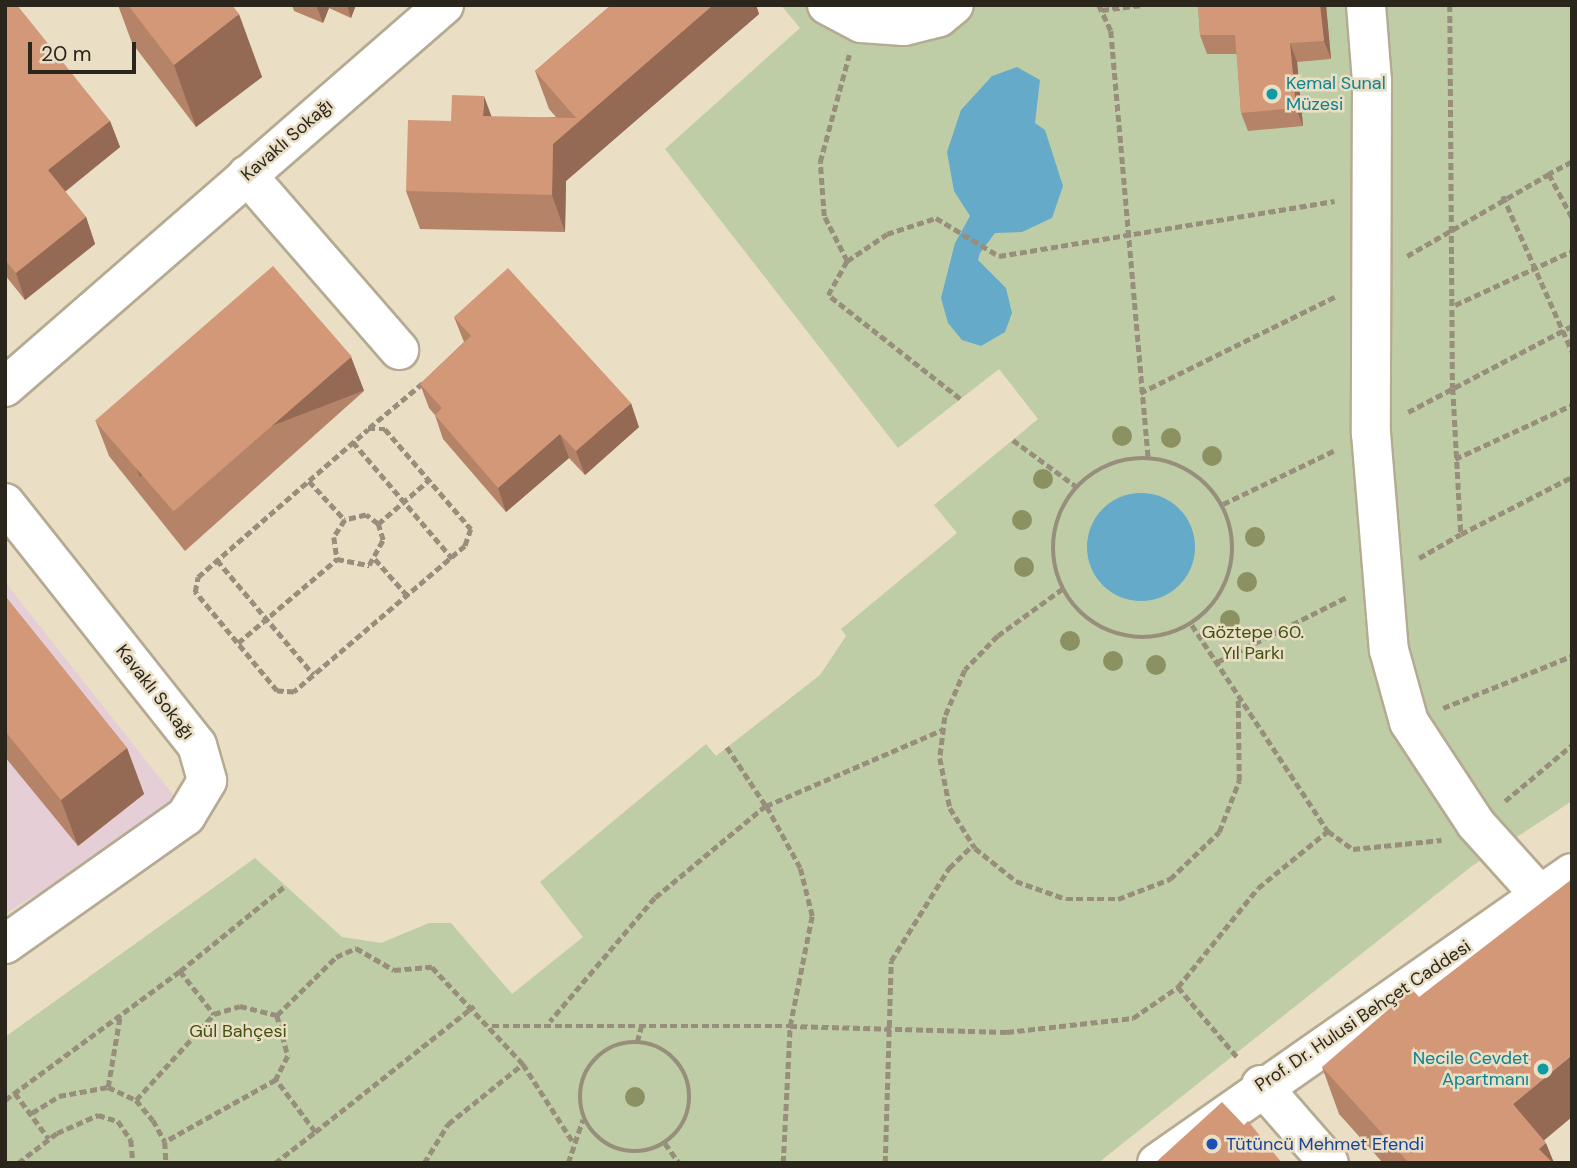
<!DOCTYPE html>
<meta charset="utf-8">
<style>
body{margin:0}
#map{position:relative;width:1577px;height:1168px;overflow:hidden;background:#eadec5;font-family:"DM Sans",sans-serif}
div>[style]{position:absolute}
.education>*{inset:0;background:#e6ced7}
.green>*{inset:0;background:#bfcda7}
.water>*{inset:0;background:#65aac9}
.round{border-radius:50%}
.path>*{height:4.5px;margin-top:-2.25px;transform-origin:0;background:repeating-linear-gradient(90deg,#978e7c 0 7px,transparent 0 10.5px)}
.path>.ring{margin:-2.25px;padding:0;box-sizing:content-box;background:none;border:4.5px solid #978e7c;border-radius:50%}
.roads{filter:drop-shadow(2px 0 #b5aa92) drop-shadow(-2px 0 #b5aa92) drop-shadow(0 2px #b5aa92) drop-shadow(0 -2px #b5aa92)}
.minor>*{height:38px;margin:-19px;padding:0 19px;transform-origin:19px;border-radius:19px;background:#fff}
.trees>*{width:20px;height:20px;margin:-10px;border-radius:50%;background:#8c9161}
.wall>*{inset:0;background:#b58367}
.shaded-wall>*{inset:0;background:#946a54;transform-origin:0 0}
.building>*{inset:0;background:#d39878;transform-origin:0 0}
.dots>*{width:19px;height:19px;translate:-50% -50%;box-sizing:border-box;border:4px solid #eadec5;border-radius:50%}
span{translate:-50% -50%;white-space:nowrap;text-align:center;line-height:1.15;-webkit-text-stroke:5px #eadec5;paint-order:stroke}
.culture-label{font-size:18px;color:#0d838f}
.left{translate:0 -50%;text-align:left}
.right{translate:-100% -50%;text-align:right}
.street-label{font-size:18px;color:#2a261c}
.park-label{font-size:18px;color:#3f5210}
.transit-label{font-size:18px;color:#164399}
.frame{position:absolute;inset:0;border:7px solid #2a261c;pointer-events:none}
.scale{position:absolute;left:28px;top:42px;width:108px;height:32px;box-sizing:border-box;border:4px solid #2a261c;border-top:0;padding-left:9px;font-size:21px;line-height:24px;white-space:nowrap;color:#2a261c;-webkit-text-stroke:5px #eadec5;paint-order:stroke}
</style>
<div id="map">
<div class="education">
<i style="clip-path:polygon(5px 582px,181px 805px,5px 914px)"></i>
</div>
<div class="green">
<i style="clip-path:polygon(781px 5px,1572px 5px,1572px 801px,1472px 866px,1098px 1163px,5px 1163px,5px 1037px,255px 858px,342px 937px,381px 943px,429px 923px,451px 923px,512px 994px,583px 937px,540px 882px,706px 744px,716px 756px,820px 675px,846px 636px,841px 629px,957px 533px,934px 505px,1038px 419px,999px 369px,898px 448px,665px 149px,800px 28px)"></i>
</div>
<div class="water">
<i style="clip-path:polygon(1017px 67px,1040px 80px,1035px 123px,1045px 130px,1063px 186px,1052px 218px,1022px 232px,995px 233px,980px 253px,978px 260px,1006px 288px,1012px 313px,1005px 332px,981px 346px,962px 340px,948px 323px,941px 298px,955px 243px,970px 216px,954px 191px,947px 152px,961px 110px,992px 76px)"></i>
<i class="round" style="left:1087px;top:493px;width:108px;height:108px"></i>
</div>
<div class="path">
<i style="left:1099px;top:5px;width:29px;rotate:65deg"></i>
<i style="left:1111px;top:31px;width:428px;rotate:85deg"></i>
<i style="left:1450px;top:5px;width:383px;rotate:89.6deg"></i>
<i style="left:1453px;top:388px;width:146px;rotate:86.9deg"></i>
<i style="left:1461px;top:534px;width:125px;rotate:-27.2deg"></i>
<i style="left:1102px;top:10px;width:40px;rotate:-7.1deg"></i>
<i style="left:1572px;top:162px;width:26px;rotate:152deg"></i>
<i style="left:1549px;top:174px;width:49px;rotate:61.9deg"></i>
<i style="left:1503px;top:196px;width:170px;rotate:66deg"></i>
<i style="left:1407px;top:256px;width:164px;rotate:-30deg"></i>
<i style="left:847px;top:261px;width:51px;rotate:-117.1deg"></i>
<i style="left:824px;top:216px;width:54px;rotate:-94.2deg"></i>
<i style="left:820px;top:162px;width:111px;rotate:-74.8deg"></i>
<i style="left:1455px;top:305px;width:129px;rotate:-24.8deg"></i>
<i style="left:1140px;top:393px;width:219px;rotate:-26.3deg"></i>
<i style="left:960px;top:399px;width:168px;rotate:-141.8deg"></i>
<i style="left:828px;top:295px;width:39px;rotate:-61deg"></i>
<i style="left:847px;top:261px;width:48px;rotate:-34deg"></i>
<i style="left:887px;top:234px;width:52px;rotate:-18.1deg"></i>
<i style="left:936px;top:218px;width:74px;rotate:31.1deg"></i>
<i style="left:999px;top:256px;width:340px;rotate:-9.3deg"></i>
<i style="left:1408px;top:412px;width:185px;rotate:-27.7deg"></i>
<i style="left:369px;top:428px;width:72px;rotate:-39.9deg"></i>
<i style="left:368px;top:429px;width:17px"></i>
<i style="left:385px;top:429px;width:132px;rotate:49.3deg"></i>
<i style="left:471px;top:529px;width:18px;rotate:109deg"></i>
<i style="left:465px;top:546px;width:225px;rotate:139.5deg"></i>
<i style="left:294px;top:692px;width:17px;rotate:-177deg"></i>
<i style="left:277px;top:691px;width:129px;rotate:-129.6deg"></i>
<i style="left:195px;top:592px;width:15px;rotate:-79deg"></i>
<i style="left:198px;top:577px;width:225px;rotate:-41deg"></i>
<i style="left:1013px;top:440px;width:79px;rotate:36.3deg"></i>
<i style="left:353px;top:442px;width:153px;rotate:49.5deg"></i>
<i class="ring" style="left:1053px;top:458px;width:175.5px;height:175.5px"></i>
<i style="left:1455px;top:459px;width:129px;rotate:-24.8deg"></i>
<i style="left:309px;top:481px;width:53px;rotate:47.3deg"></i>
<i style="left:1223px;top:504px;width:124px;rotate:-25.7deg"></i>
<i style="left:378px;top:524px;width:67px;rotate:-40.8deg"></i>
<i style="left:1419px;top:558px;width:48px;rotate:-29.7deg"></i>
<i style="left:375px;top:559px;width:48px;rotate:48.4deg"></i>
<i style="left:217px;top:560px;width:150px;rotate:49.9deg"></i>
<i style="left:1063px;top:589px;width:80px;rotate:144.1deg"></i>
<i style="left:998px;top:636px;width:47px;rotate:134.1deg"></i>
<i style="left:965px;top:670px;width:51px;rotate:113.1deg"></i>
<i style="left:945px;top:717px;width:41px;rotate:97deg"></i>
<i style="left:940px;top:758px;width:51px;rotate:78.7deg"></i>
<i style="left:950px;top:808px;width:47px;rotate:58deg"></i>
<i style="left:975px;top:848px;width:53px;rotate:38.8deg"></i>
<i style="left:1016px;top:881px;width:53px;rotate:19.8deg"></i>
<i style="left:1066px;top:899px;width:52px"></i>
<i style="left:1118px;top:899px;width:56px;rotate:-21deg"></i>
<i style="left:1170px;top:879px;width:68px;rotate:-43.8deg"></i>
<i style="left:1219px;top:832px;width:55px;rotate:-68.6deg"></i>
<i style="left:1239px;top:781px;width:84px;rotate:-90.7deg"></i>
<i style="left:1192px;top:625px;width:247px;rotate:56.6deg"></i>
<i style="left:238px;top:643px;width:130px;rotate:-40.3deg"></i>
<i style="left:337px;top:559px;width:33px;rotate:11deg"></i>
<i style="left:369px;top:565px;width:29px;rotate:-61deg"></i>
<i style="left:383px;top:540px;width:17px;rotate:-107deg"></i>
<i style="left:378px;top:524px;width:15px;rotate:-143deg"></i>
<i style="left:366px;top:515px;width:22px;rotate:167deg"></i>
<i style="left:345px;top:520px;width:20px;rotate:123deg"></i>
<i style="left:334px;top:537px;width:22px;rotate:82deg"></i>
<i style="left:1217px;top:662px;width:145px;rotate:-26.6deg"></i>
<i style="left:1443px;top:708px;width:139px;rotate:-22deg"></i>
<i style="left:727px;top:747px;width:71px;rotate:56.5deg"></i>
<i style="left:766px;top:806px;width:194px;rotate:-23.4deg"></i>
<i style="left:1505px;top:801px;width:87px;rotate:-39.9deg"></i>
<i style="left:180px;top:971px;width:135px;rotate:-39deg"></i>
<i style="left:1178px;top:987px;width:93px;rotate:49.8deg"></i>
<i style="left:277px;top:1015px;width:83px;rotate:-44.5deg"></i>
<i style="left:336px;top:957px;width:22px;rotate:-24deg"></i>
<i style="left:356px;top:948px;width:44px;rotate:30.1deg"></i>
<i style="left:394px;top:970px;width:38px;rotate:-5deg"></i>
<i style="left:432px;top:967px;width:133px;rotate:46.8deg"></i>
<i style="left:523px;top:1064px;width:93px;rotate:57.3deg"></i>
<i style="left:492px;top:1026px;width:298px"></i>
<i style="left:790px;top:1026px;width:112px;rotate:-78.7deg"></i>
<i style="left:812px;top:916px;width:49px;rotate:-104deg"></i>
<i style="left:800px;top:868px;width:71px;rotate:-118.7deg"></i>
<i style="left:766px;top:806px;width:144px;rotate:140.3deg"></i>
<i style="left:655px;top:898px;width:162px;rotate:130.3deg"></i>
<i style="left:637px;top:1042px;width:20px;rotate:-75deg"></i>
<i class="ring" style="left:580px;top:1042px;width:105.5px;height:105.5px"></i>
<i style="left:108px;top:1087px;width:72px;rotate:-80.4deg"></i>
<i style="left:15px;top:1093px;width:57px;rotate:53.5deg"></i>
<i style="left:5px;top:1100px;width:217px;rotate:-36.4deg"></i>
<i style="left:180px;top:971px;width:55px;rotate:51.7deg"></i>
<i style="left:136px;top:1100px;width:116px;rotate:-47.8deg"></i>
<i style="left:214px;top:1014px;width:27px;rotate:-17deg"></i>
<i style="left:240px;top:1006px;width:38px;rotate:14deg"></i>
<i style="left:277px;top:1015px;width:42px;rotate:75deg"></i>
<i style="left:288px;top:1056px;width:27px;rotate:117deg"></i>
<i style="left:276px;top:1080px;width:127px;rotate:150.8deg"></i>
<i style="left:32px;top:1113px;width:32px;rotate:-32deg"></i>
<i style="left:59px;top:1096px;width:50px;rotate:-10.4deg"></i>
<i style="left:108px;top:1087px;width:31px;rotate:25deg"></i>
<i style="left:136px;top:1100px;width:26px;rotate:50deg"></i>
<i style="left:153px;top:1120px;width:25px;rotate:61deg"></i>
<i style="left:165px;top:1142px;width:21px;rotate:87deg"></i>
<i style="left:315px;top:1132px;width:203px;rotate:-38.4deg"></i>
<i style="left:665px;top:1143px;width:24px;rotate:55deg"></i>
<i style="left:18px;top:1163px;width:49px;rotate:-37.6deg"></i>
<i style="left:57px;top:1133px;width:45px;rotate:-23.7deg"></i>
<i style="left:98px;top:1115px;width:21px;rotate:17deg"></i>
<i style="left:118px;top:1121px;width:23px;rotate:56deg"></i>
<i style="left:131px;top:1140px;width:23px;rotate:85deg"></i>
<i style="left:275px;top:1163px;width:51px;rotate:-37.8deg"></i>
<i style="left:315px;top:1132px;width:65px;rotate:-126.9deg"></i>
<i style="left:424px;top:1163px;width:46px;rotate:-58.4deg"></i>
<i style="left:448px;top:1124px;width:96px;rotate:-38.7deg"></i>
<i style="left:568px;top:1163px;width:46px;rotate:-71.2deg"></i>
<i style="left:783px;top:1163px;width:137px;rotate:-87.1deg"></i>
<i style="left:790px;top:1026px;width:217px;rotate:1.6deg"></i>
<i style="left:1007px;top:1032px;width:127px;rotate:-6.3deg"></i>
<i style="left:1133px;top:1018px;width:55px;rotate:-34.6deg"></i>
<i style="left:1178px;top:987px;width:127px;rotate:-51.1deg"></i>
<i style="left:1258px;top:888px;width:90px;rotate:-39.2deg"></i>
<i style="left:1328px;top:831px;width:31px;rotate:36deg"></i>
<i style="left:1353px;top:849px;width:89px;rotate:-5.8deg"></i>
<i style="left:885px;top:1163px;width:202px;rotate:-88.3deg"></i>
<i style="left:891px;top:961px;width:110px;rotate:-58.1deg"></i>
<i style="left:949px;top:868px;width:33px;rotate:-44deg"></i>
</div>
<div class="roads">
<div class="minor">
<i style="left:827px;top:5px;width:38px;rotate:28deg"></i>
<i style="left:861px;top:23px;width:43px;rotate:4deg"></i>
<i style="left:904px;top:26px;width:36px;rotate:-14deg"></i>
<i style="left:939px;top:17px;width:19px;rotate:-39deg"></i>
<i style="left:1366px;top:5px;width:76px;rotate:85.5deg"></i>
<i style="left:1372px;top:81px;width:352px;rotate:90.2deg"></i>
<i style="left:1371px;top:433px;width:218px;rotate:85.3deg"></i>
<i style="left:1389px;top:650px;width:75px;rotate:74.5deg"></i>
<i style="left:1409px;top:722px;width:122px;rotate:56.7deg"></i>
<i style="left:1476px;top:824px;width:96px;rotate:48deg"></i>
<i style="left:247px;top:175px;width:232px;rotate:49deg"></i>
<i style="left:5px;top:387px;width:582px;rotate:-41.03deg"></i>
<i style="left:5px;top:503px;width:309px;rotate:51.6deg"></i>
<i style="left:197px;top:745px;width:37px;rotate:74deg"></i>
<i style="left:207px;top:781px;width:41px;rotate:121deg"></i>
<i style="left:186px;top:816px;width:222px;rotate:144.7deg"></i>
<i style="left:1261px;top:1085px;width:103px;rotate:48.9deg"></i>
<i style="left:1157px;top:1163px;width:506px;rotate:-34.95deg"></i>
</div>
</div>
<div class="trees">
<i style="left:1122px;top:436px"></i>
<i style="left:1171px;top:438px"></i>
<i style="left:1212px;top:456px"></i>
<i style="left:1043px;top:479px"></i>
<i style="left:1022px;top:520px"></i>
<i style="left:1255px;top:537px"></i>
<i style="left:1024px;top:567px"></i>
<i style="left:1247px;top:582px"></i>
<i style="left:1230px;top:620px"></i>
<i style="left:1070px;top:641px"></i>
<i style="left:1113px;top:661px"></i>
<i style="left:1156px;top:665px"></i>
<i style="left:635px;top:1097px"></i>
</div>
<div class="wall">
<i style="clip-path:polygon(5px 5px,110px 121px,120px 147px,65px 192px,86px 217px,95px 244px,25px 300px,5px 275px)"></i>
<i style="clip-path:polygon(118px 5px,232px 5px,262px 77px,196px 127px,132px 43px)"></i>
<i style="clip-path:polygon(292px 5px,356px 5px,351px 18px,329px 8px,323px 23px,294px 11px)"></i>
<i style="clip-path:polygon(611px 5px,756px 5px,759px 14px,566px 181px,565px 232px,420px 229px,406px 191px,451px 121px,556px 117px,549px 109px,535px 71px)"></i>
<i style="clip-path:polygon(1198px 5px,1326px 5px,1331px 59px,1297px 62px,1303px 126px,1248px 131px,1241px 113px,1237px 54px,1207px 54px,1200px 35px)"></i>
<i style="clip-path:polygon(454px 317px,639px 427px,585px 475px,569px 458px,506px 512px,443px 439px,435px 415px,429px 408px,420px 384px,464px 342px)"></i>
<i style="clip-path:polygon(351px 357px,364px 391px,185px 551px,109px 456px,96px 422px)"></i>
<i style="clip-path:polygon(5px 596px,127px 748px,144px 794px,78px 846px,5px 757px)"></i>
<i style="clip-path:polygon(1322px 1067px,1544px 1140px,1554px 1163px,1383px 1163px,1339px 1114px)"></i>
</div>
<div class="shaded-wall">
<i style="clip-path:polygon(316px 5px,328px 5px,329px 8px,323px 23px)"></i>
<i style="clip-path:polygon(347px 5px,356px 5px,351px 18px)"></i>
<i style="clip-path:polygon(713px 5px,756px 5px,759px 14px,566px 181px,565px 232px,552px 195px,553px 144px)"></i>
<i style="clip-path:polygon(1320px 5px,1326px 5px,1331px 59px,1324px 41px)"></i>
<i style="clip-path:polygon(239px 14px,262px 77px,196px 127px,174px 65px)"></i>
<i style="clip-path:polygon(1290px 43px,1297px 62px,1303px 126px,1296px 108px)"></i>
<i style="clip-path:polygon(484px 96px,498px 134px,483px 116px)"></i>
<i style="clip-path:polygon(110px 121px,120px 147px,58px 197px,48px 170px)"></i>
<i style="clip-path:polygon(86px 217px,95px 244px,25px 300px,16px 273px)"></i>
<i style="left:351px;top:357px;width:36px;height:240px;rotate:69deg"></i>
<i style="clip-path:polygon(631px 403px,639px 427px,585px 475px,576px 451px)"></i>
<i style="clip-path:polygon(560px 434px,569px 458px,506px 512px,498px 488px)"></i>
<i style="clip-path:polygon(127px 748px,144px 794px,78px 846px,61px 800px)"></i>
<i style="clip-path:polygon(1572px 1055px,1572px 1117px,1530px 1152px,1513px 1104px)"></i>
<i style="clip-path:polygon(1546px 1143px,1554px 1163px,1544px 1163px,1539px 1149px)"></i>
</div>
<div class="building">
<i style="clip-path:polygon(5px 5px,17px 5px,110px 121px,48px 170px,86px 217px,16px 273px,5px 260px)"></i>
<i style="clip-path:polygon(128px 5px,232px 5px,239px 14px,174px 65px)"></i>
<i style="clip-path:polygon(611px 5px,713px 5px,553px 144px,552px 195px,406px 191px,408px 120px,451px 121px,452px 95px,484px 96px,483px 116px,576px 118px,535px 71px)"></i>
<i style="clip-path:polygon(1198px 5px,1320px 5px,1324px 41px,1290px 43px,1296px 108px,1241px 113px,1235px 35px,1200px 35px)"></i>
<i style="left:273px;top:266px;width:120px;height:236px;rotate:49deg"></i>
<i style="clip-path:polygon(508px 268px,631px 403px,576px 451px,560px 434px,498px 488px,435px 415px,442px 408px,420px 384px,471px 336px,454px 317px)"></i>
<i style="clip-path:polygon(5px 596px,127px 748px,61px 800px,5px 731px)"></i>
<i style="clip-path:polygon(1572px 879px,1572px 1055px,1513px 1104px,1546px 1143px,1539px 1149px,1553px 1163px,1409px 1163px,1322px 1067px,1412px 989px,1419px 997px)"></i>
<i style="clip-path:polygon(1222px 1102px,1244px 1125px,1248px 1121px,1282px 1163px,1155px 1163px)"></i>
</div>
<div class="dots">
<i style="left:1272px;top:94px;background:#0f9aa8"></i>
<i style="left:1543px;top:1069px;background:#0f9aa8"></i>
<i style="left:1212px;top:1144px;background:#1a4fb4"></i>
</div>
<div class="culture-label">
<span class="left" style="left:1286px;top:94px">Kemal Sunal<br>Müzesi</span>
<span class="right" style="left:1529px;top:1069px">Necile Cevdet<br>Apartmanı</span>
</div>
<div class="street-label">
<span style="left:287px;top:140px;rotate:-41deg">Kavaklı Sokağı</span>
<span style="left:155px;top:692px;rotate:52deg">Kavaklı Sokağı</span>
<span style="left:1363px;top:1016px;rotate:-34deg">Prof. Dr. Hulusi Behçet Caddesi</span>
</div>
<div class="park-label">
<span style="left:1253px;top:643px">Göztepe 60.<br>Yıl Parkı</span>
<span style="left:238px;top:1031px">Gül Bahçesi</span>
</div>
<div class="transit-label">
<span class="left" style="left:1226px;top:1144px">Tütüncü Mehmet Efendi</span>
</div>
<div class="frame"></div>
<div class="scale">20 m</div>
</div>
